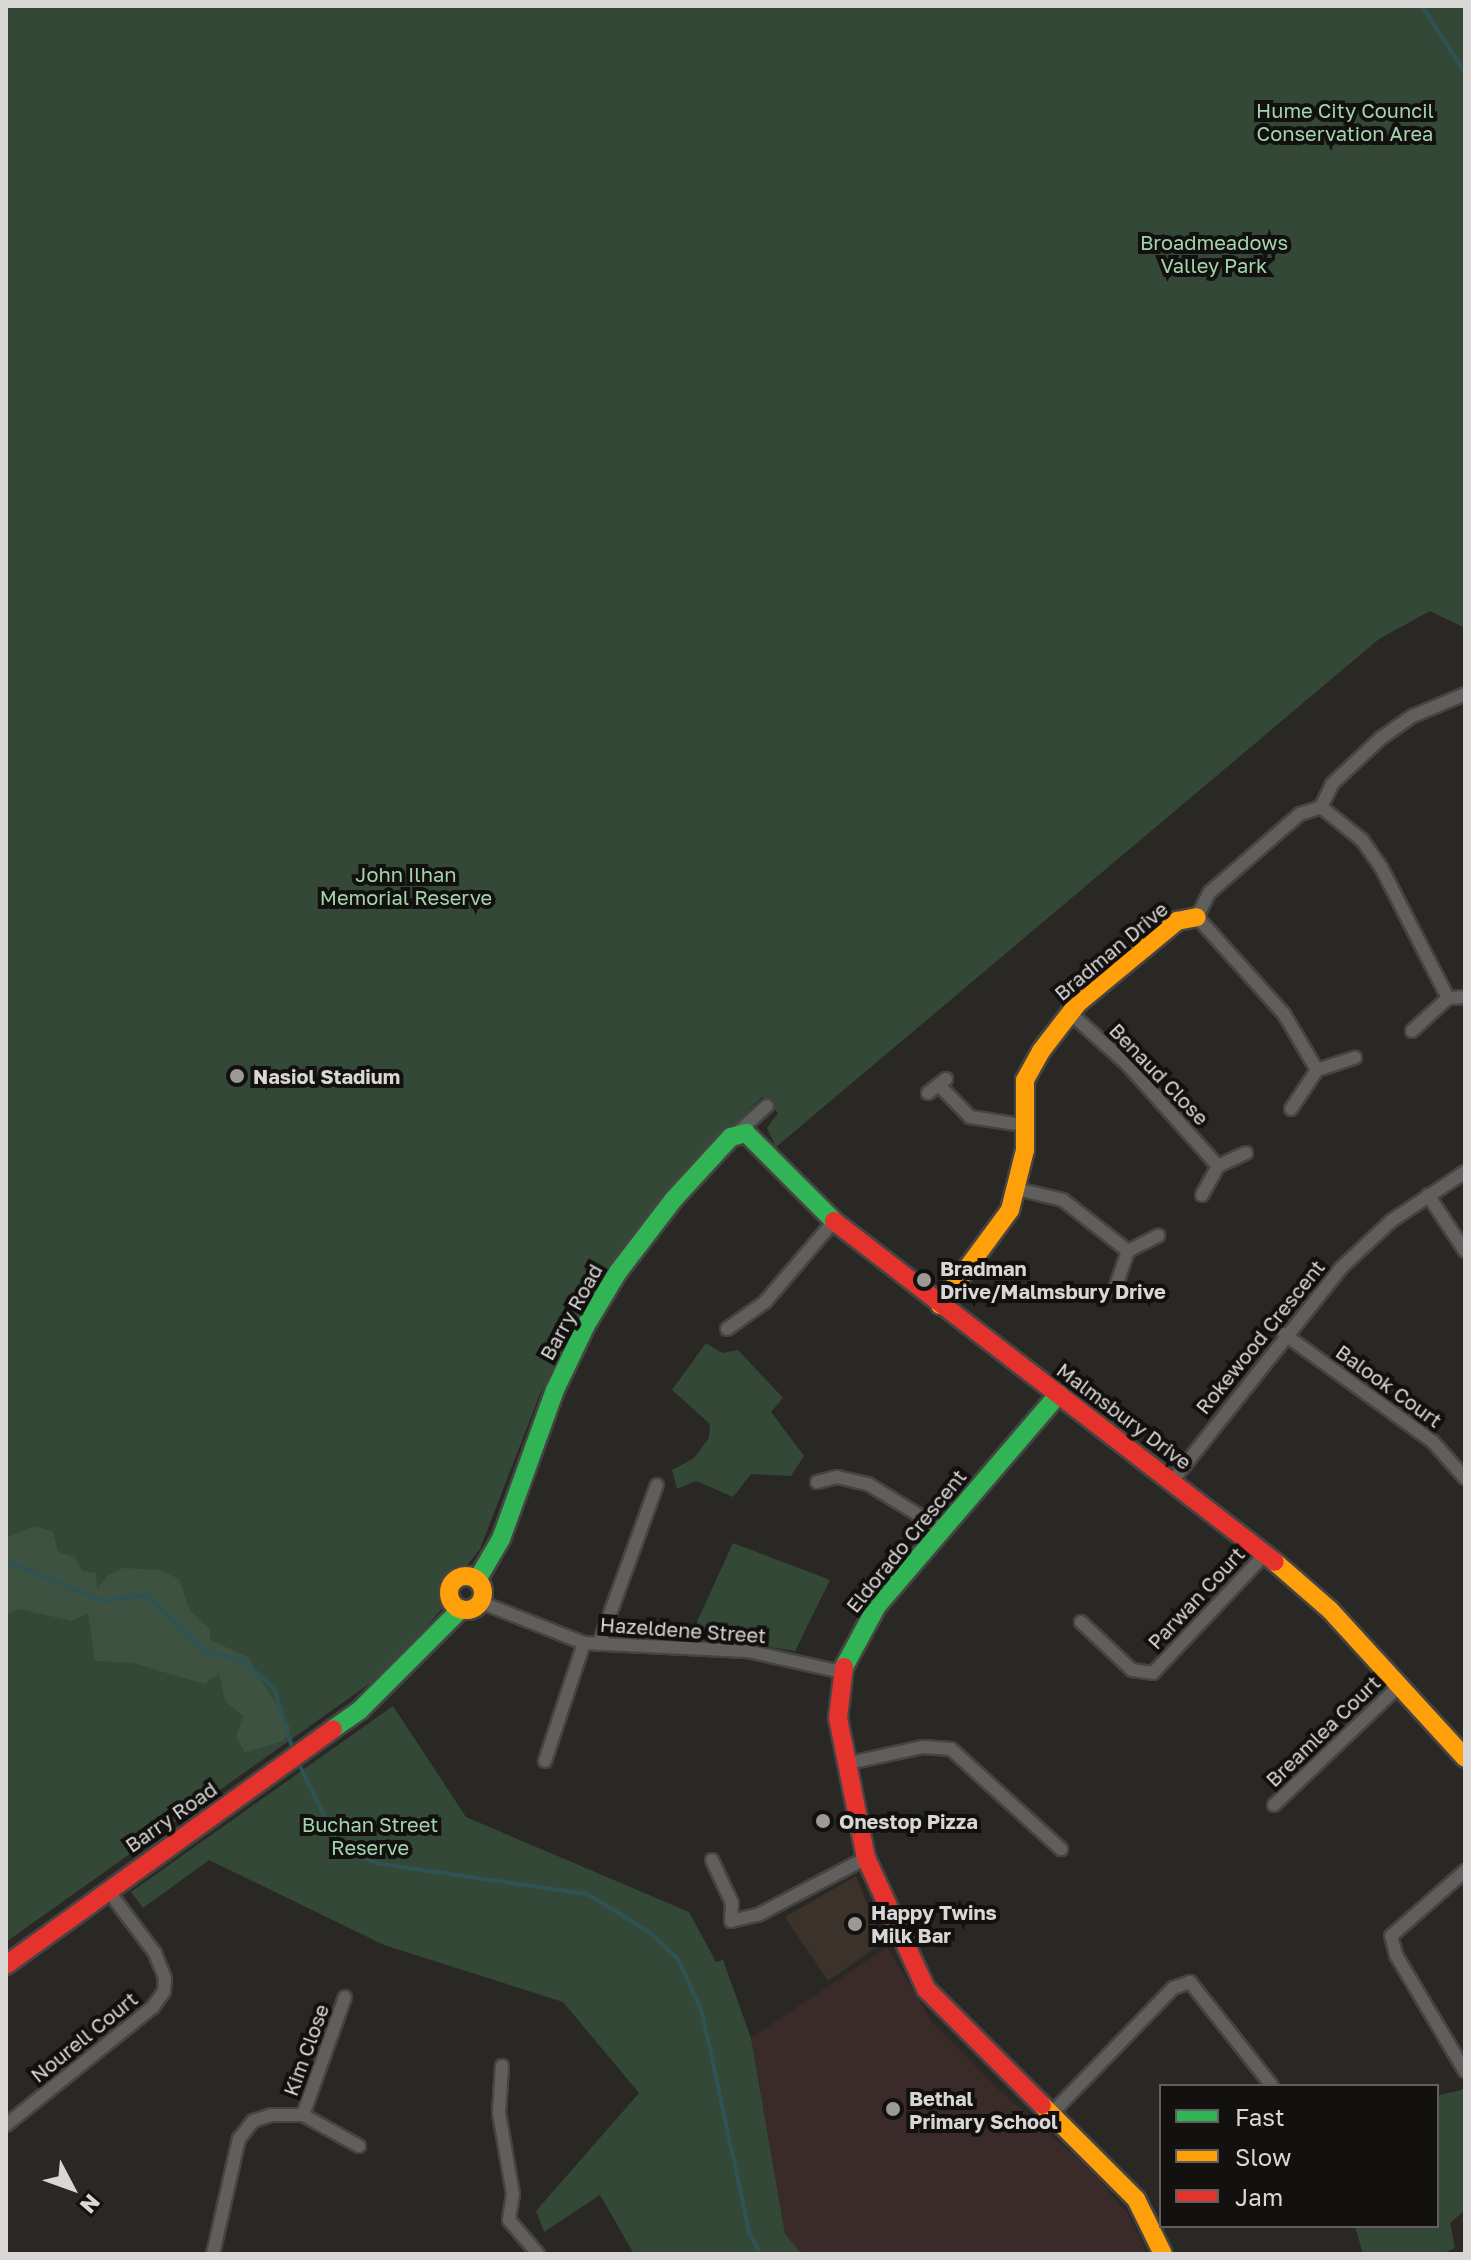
<!DOCTYPE html>
<style>
body{margin:0}
#map{position:relative;width:1471px;height:2260px;overflow:hidden;background:#2a2825;font-family:"Golos Text",sans-serif}
div>[style]{position:absolute}
.built>*{inset:0;background:#3a322b}
.education>*{inset:0;background:#3b2a2a}
.green>*{inset:0;background:#344837}
.forest>*{inset:0;background:#3d5241}
.stream>*{height:4px;margin:-2px;padding:0 2px;transform-origin:2px;border-radius:2px;background:#2f5355}
.roads{filter:drop-shadow(2px 0 #464442) drop-shadow(-2px 0 #464442) drop-shadow(0 2px #464442) drop-shadow(0 -2px #464442)}
.street>*{height:12px;margin:-6px;padding:0 6px;transform-origin:6px;border-radius:6px;background:#605f5e}
.fast>*{height:18px;margin:-9px;padding:0 9px;transform-origin:9px;border-radius:9px;background:#30b455}
.slow>*{height:18px;margin:-9px;padding:0 9px;transform-origin:9px;border-radius:9px;background:#ff9f0a}
.slow>.ring{margin:-9px;padding:0;box-sizing:content-box;background:none;border:18px solid #ff9f0a;border-radius:50%}
.jam>*{height:18px;margin:-9px;padding:0 9px;transform-origin:9px;border-radius:9px;background:#e5322d}
.dots>*{width:22px;height:22px;translate:-50% -50%;box-sizing:border-box;border:4px solid #12110f;border-radius:50%}
span{translate:-50% -50%;white-space:nowrap;text-align:center;line-height:1.15;-webkit-text-stroke:8px #12110f;paint-order:stroke}
.park-label{font-size:20px;color:#a3d4ac}
.street-label{font-size:20px;color:#d9d7d5}
.poi-label{font-size:20px;color:#d9d7d5;font-weight:700}
.left{translate:0 -50%;text-align:left}
.frame{position:absolute;inset:0;border:8px solid #d9d7d5;pointer-events:none}
.legend{position:absolute;left:1159px;top:2084px;width:280px;height:144px;box-sizing:border-box;background:#12110f;border:2px solid #62605e;margin:0;padding:10px 14px;list-style:none;font-size:24px;color:#d9d7d5}
.legend li{display:flex;align-items:center;gap:16px;height:40px}
.legend b{width:40px;border:2px solid #62605e}
.north{position:absolute;left:32px;top:2148px;width:80px;height:80px;-webkit-text-stroke:6px #12110f;paint-order:stroke;rotate:131deg;font-size:22px;font-weight:700;line-height:32px;text-align:center;color:#d9d7d5}
.north::after{content:'';display:block;margin:auto;width:28px;height:36px;background:#d9d7d5;clip-path:polygon(50% 0,100% 100%,50% 72%,0 100%)}
</style>
<div id="map">
<div class="built">
<i style="clip-path:polygon(856px 1876px,883px 1943px,828px 1981px,785px 1917px)"></i>
</div>
<div class="education">
<i style="clip-path:polygon(887px 1947px,931px 2021px,999px 2090px,1092px 2171px,1130px 2217px,1147px 2254px,802px 2254px,785px 2234px,751px 2038px)"></i>
</div>
<div class="green">
<i style="clip-path:polygon(6px 6px,1465px 6px,1465px 628px,1430px 611px,1379px 639px,776px 1147px,767px 1128px,778px 1113px,762px 1097px,664px 1195px,578px 1318px,540px 1394px,480px 1549px,465px 1568px,449px 1577px,445px 1605px,390px 1669px,6px 1942px)"></i>
<i style="clip-path:polygon(706px 1343px,722px 1353px,738px 1350px,783px 1398px,771px 1412px,804px 1456px,791px 1476px,751px 1474px,733px 1497px,696px 1481px,677px 1489px,672px 1470px,694px 1458px,709px 1438px,710px 1424px,672px 1390px)"></i>
<i style="clip-path:polygon(733px 1543px,830px 1580px,795px 1651px,691px 1635px)"></i>
<i style="clip-path:polygon(393px 1706px,466px 1817px,689px 1912px,716px 1962px,723px 1960px,751px 2038px,785px 2234px,802px 2254px,634px 2254px,600px 2195px,544px 2232px,536px 2211px,639px 2093px,563px 2002px,384px 1945px,209px 1860px,143px 1908px,131px 1892px)"></i>
<i style="clip-path:polygon(1465px 2089px,1465px 2210px,1450px 2223px,1455px 2248px,1442px 2254px,1363px 2254px,1355px 2226px,1437px 2226px,1437px 2096px)"></i>
</div>
<div class="forest">
<i style="clip-path:polygon(35px 1526px,53px 1532px,58px 1552px,75px 1557px,82px 1571px,96px 1573px,97px 1589px,108px 1575px,123px 1568px,159px 1570px,179px 1579px,190px 1611px,210px 1629px,210px 1640px,248px 1657px,290px 1728px,283px 1741px,245px 1752px,236px 1737px,243px 1716px,225px 1701px,219px 1674px,204px 1684px,133px 1663px,95px 1661px,88px 1613px,72px 1621px,19px 1609px,6px 1614px,6px 1537px)"></i>
</div>
<div class="stream">
<i style="left:1422px;top:6px;width:80px;rotate:57.3deg"></i>
<i style="left:6px;top:1561px;width:105px;rotate:22.4deg"></i>
<i style="left:103px;top:1601px;width:43px;rotate:-7.9deg"></i>
<i style="left:146px;top:1595px;width:81px;rotate:43.5deg"></i>
<i style="left:205px;top:1651px;width:41px;rotate:15.4deg"></i>
<i style="left:245px;top:1662px;width:39px;rotate:42deg"></i>
<i style="left:274px;top:1688px;width:65px;rotate:73deg"></i>
<i style="left:298px;top:1762px;width:99px;rotate:64.2deg"></i>
<i style="left:341px;top:1851px;width:42px;rotate:18deg"></i>
<i style="left:381px;top:1864px;width:208px;rotate:8.3deg"></i>
<i style="left:587px;top:1894px;width:71px;rotate:31.2deg"></i>
<i style="left:648px;top:1931px;width:41px;rotate:43deg"></i>
<i style="left:678px;top:1959px;width:58px;rotate:65.6deg"></i>
<i style="left:702px;top:2012px;width:228px;rotate:77.9deg"></i>
<i style="left:750px;top:2235px;width:22px;rotate:60deg"></i>
</div>
<div class="roads">
<div class="street">
<i style="left:1321px;top:807px;width:53px;rotate:38.8deg"></i>
<i style="left:1362px;top:840px;width:33px;rotate:55deg"></i>
<i style="left:1381px;top:867px;width:147px;rotate:62.9deg"></i>
<i style="left:1321px;top:807px;width:25px;rotate:-64deg"></i>
<i style="left:1332px;top:784px;width:67px;rotate:-43.2deg"></i>
<i style="left:1381px;top:738px;width:39px;rotate:-35deg"></i>
<i style="left:1413px;top:716px;width:56px;rotate:-22.9deg"></i>
<i style="left:1069px;top:1012px;width:78px;rotate:41.9deg"></i>
<i style="left:1127px;top:1064px;width:137px;rotate:48.3deg"></i>
<i style="left:1412px;top:1031px;width:49px;rotate:-42.5deg"></i>
<i style="left:1448px;top:998px;width:17px;rotate:-3deg"></i>
<i style="left:1317px;top:1070px;width:65px;rotate:-120.5deg"></i>
<i style="left:1284px;top:1014px;width:130px;rotate:-131.9deg"></i>
<i style="left:1197px;top:917px;width:28px;rotate:-63deg"></i>
<i style="left:1210px;top:892px;width:119px;rotate:-40.9deg"></i>
<i style="left:1300px;top:814px;width:22px;rotate:-18deg"></i>
<i style="left:939px;top:1085px;width:45px;rotate:45.9deg"></i>
<i style="left:970px;top:1117px;width:54px;rotate:8.6deg"></i>
<i style="left:928px;top:1093px;width:23px;rotate:-38deg"></i>
<i style="left:1291px;top:1109px;width:47px;rotate:-56.3deg"></i>
<i style="left:1317px;top:1070px;width:40px;rotate:-18deg"></i>
<i style="left:738px;top:1132px;width:39px;rotate:-42deg"></i>
<i style="left:1017px;top:1189px;width:47px;rotate:13.4deg"></i>
<i style="left:1063px;top:1200px;width:83px;rotate:38.1deg"></i>
<i style="left:1202px;top:1195px;width:33px;rotate:-61deg"></i>
<i style="left:1218px;top:1166px;width:31px;rotate:-25deg"></i>
<i style="left:1428px;top:1195px;width:67px;rotate:56.5deg"></i>
<i style="left:1115px;top:1289px;width:40px;rotate:-71.1deg"></i>
<i style="left:1128px;top:1251px;width:34px;rotate:-27deg"></i>
<i style="left:727px;top:1329px;width:47px;rotate:-35.4deg"></i>
<i style="left:765px;top:1302px;width:106px;rotate:-49.6deg"></i>
<i style="left:1284px;top:1334px;width:184px;rotate:35.9deg"></i>
<i style="left:1433px;top:1442px;width:48px;rotate:48.4deg"></i>
<i style="left:1173px;top:1480px;width:270px;rotate:-51.6deg"></i>
<i style="left:1341px;top:1268px;width:69px;rotate:-43.2deg"></i>
<i style="left:1391px;top:1221px;width:89px;rotate:-33.5deg"></i>
<i style="left:817px;top:1482px;width:21px;rotate:-14deg"></i>
<i style="left:837px;top:1477px;width:32px;rotate:13deg"></i>
<i style="left:868px;top:1484px;width:84px;rotate:31.4deg"></i>
<i style="left:480px;top:1602px;width:112px;rotate:21.5deg"></i>
<i style="left:584px;top:1643px;width:163px;rotate:2.8deg"></i>
<i style="left:747px;top:1651px;width:97px;rotate:12.5deg"></i>
<i style="left:1081px;top:1622px;width:70px;rotate:43.3deg"></i>
<i style="left:1132px;top:1670px;width:21px;rotate:8deg"></i>
<i style="left:1153px;top:1673px;width:163px;rotate:-46.7deg"></i>
<i style="left:599px;top:1644px;width:169px;rotate:-70deg"></i>
<i style="left:545px;top:1761px;width:124px;rotate:-71.7deg"></i>
<i style="left:845px;top:1764px;width:80px;rotate:-12.3deg"></i>
<i style="left:923px;top:1747px;width:28px;rotate:4deg"></i>
<i style="left:951px;top:1749px;width:149px;rotate:42.3deg"></i>
<i style="left:1274px;top:1805px;width:173px;rotate:-43.6deg"></i>
<i style="left:712px;top:1860px;width:47px;rotate:65.1deg"></i>
<i style="left:732px;top:1903px;width:18px;rotate:93deg"></i>
<i style="left:731px;top:1921px;width:28px;rotate:-13deg"></i>
<i style="left:758px;top:1915px;width:122px;rotate:-27.8deg"></i>
<i style="left:1465px;top:1871px;width:98px;rotate:138.7deg"></i>
<i style="left:1391px;top:1936px;width:20px;rotate:75deg"></i>
<i style="left:1396px;top:1955px;width:135px;rotate:59.3deg"></i>
<i style="left:502px;top:2066px;width:47px;rotate:93.7deg"></i>
<i style="left:499px;top:2113px;width:82px;rotate:80.2deg"></i>
<i style="left:513px;top:2194px;width:26px;rotate:99deg"></i>
<i style="left:509px;top:2220px;width:45px;rotate:49.5deg"></i>
<i style="left:1051px;top:2114px;width:175px;rotate:-45.9deg"></i>
<i style="left:1173px;top:1988px;width:18px;rotate:-19deg"></i>
<i style="left:1190px;top:1982px;width:132px;rotate:51.7deg"></i>
<i style="left:303px;top:2115px;width:125px;rotate:-70.4deg"></i>
<i style="left:6px;top:2125px;width:189px;rotate:-38.8deg"></i>
<i style="left:153px;top:2007px;width:19px;rotate:-55deg"></i>
<i style="left:164px;top:1991px;width:13px;rotate:-86deg"></i>
<i style="left:165px;top:1978px;width:27px;rotate:-112deg"></i>
<i style="left:155px;top:1953px;width:80px;rotate:-126.9deg"></i>
<i style="left:213px;top:2254px;width:118px;rotate:-77.3deg"></i>
<i style="left:239px;top:2139px;width:23px;rotate:-52deg"></i>
<i style="left:253px;top:2121px;width:19px;rotate:-18deg"></i>
<i style="left:271px;top:2115px;width:32px"></i>
<i style="left:303px;top:2115px;width:64px;rotate:29deg"></i>
</div>
<div class="fast">
<i style="left:477px;top:1580px;width:48px;rotate:-59.7deg"></i>
<i style="left:501px;top:1539px;width:158px;rotate:-70.1deg"></i>
<i style="left:555px;top:1390px;width:72px;rotate:-64.5deg"></i>
<i style="left:586px;top:1325px;width:62px;rotate:-58.9deg"></i>
<i style="left:618px;top:1272px;width:91px;rotate:-52.6deg"></i>
<i style="left:673px;top:1200px;width:86px;rotate:-47.4deg"></i>
<i style="left:731px;top:1137px;width:16px;rotate:-15deg"></i>
<i style="left:746px;top:1133px;width:124px;rotate:45deg"></i>
<i style="left:844px;top:1667px;width:69px;rotate:-61.6deg"></i>
<i style="left:877px;top:1606px;width:279px;rotate:-49.4deg"></i>
<i style="left:333px;top:1729px;width:33px;rotate:-35deg"></i>
<i style="left:360px;top:1710px;width:143px;rotate:-45deg"></i>
</div>
<div class="slow">
<i style="left:940px;top:1305px;width:118px;rotate:-53.6deg"></i>
<i style="left:1010px;top:1210px;width:62px;rotate:-76deg"></i>
<i style="left:1025px;top:1150px;width:70px;rotate:-90deg"></i>
<i style="left:1025px;top:1080px;width:33px;rotate:-61deg"></i>
<i style="left:1041px;top:1051px;width:61px;rotate:-52.4deg"></i>
<i style="left:1078px;top:1003px;width:129px;rotate:-39.6deg"></i>
<i style="left:1177px;top:921px;width:20px;rotate:-11deg"></i>
<i style="left:1275px;top:1562px;width:73px;rotate:41.1deg"></i>
<i style="left:1330px;top:1610px;width:200px;rotate:47.6deg"></i>
<i class="ring" style="left:449px;top:1576px;width:16px;height:16px"></i>
<i style="left:1042px;top:2105px;width:133px;rotate:45deg"></i>
<i style="left:1136px;top:2199px;width:61px;rotate:63.9deg"></i>
</div>
<div class="jam">
<i style="left:834px;top:1221px;width:557px;rotate:37.71deg"></i>
<i style="left:844px;top:1667px;width:51px;rotate:96.7deg"></i>
<i style="left:838px;top:1718px;width:143px;rotate:78.7deg"></i>
<i style="left:866px;top:1858px;width:144px;rotate:65.4deg"></i>
<i style="left:926px;top:1989px;width:164px;rotate:45deg"></i>
<i style="left:6px;top:1965px;width:403px;rotate:-35.8deg"></i>
</div>
</div>
<div class="dots">
<i style="left:237px;top:1076px;background:#9c9a97"></i>
<i style="left:924px;top:1280px;background:#9c9a97"></i>
<i style="left:823px;top:1821px;background:#9c9a97"></i>
<i style="left:855px;top:1924px;background:#9c9a97"></i>
<i style="left:893px;top:2109px;background:#9c9a97"></i>
</div>
<div class="park-label">
<span style="left:1345px;top:122px">Hume City Council<br>Conservation Area</span>
<span style="left:1214px;top:254px">Broadmeadows<br>Valley Park</span>
<span style="left:406px;top:886px">John Ilhan<br>Memorial Reserve</span>
<span style="left:370px;top:1836px">Buchan Street<br>Reserve</span>
</div>
<div class="street-label">
<span style="left:1111px;top:951px;rotate:-40deg">Bradman Drive</span>
<span style="left:1159px;top:1074px;rotate:46deg">Benaud Close</span>
<span style="left:571px;top:1312px;rotate:-61deg">Barry Road</span>
<span style="left:1260px;top:1337px;rotate:-51deg">Rokewood Crescent</span>
<span style="left:1389px;top:1386px;rotate:36deg">Balook Court</span>
<span style="left:1124px;top:1416px;rotate:37deg">Malmsbury Drive</span>
<span style="left:906px;top:1541px;rotate:-51deg">Eldorado Crescent</span>
<span style="left:1196px;top:1598px;rotate:-47deg">Parwan Court</span>
<span style="left:683px;top:1630px;rotate:4deg">Hazeldene Street</span>
<span style="left:1323px;top:1731px;rotate:-44deg">Breamlea Court</span>
<span style="left:171px;top:1817px;rotate:-35deg">Barry Road</span>
<span style="left:84px;top:2037px;rotate:-39deg">Nourell Court</span>
<span style="left:306px;top:2050px;rotate:-70deg">Kim Close</span>
</div>
<div class="poi-label">
<span class="left" style="left:253px;top:1076px">Nasiol Stadium</span>
<span class="left" style="left:940px;top:1280px">Bradman<br>Drive/Malmsbury Drive</span>
<span class="left" style="left:839px;top:1821px">Onestop Pizza</span>
<span class="left" style="left:871px;top:1924px">Happy Twins<br>Milk Bar</span>
<span class="left" style="left:909px;top:2110px">Bethal<br>Primary School</span>
</div>
<div class="frame"></div>
<ul class="legend">
<li><b style="height:10px;background:#30b455"></b>Fast</li>
<li><b style="height:10px;background:#ff9f0a"></b>Slow</li>
<li><b style="height:10px;background:#e5322d"></b>Jam</li>
</ul>
<div class="north">N</div>
</div>
